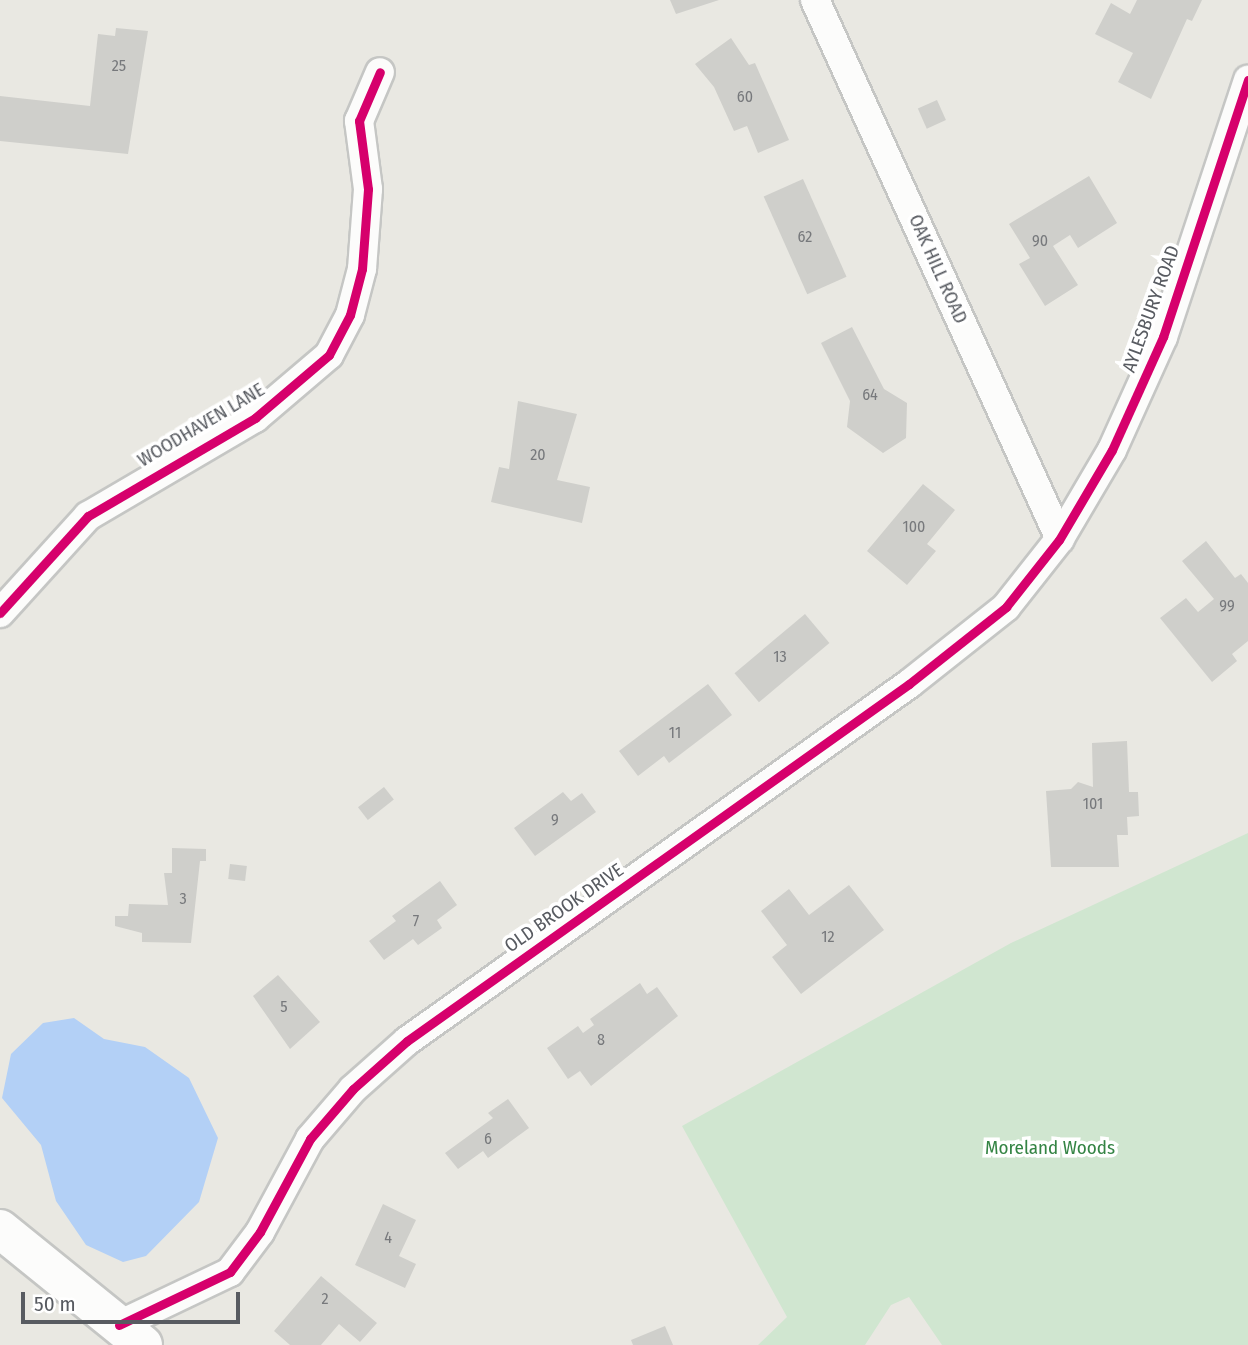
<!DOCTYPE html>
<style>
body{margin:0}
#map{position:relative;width:1248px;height:1345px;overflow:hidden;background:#e9e8e2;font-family:"Fira Sans Condensed",sans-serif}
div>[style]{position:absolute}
.green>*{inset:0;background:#d0e6d0}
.water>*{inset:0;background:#b3d0f6}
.building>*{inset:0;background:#cfcfcb;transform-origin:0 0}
.roads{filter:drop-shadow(2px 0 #c5c6c4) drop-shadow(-2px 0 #c5c6c4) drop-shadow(0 2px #c5c6c4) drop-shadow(0 -2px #c5c6c4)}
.street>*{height:28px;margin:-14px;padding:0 14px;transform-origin:14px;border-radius:14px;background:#fcfcfb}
.secondary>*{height:38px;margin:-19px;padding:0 19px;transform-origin:19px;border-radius:19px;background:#fcfcfb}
.cycleway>*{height:9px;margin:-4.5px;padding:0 4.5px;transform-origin:4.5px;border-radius:4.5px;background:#d6006c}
span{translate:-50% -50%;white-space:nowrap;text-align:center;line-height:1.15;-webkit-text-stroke:7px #fff;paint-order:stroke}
.number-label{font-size:16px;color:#77797c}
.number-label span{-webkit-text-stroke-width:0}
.street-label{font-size:19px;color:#585b61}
.park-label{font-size:19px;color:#348444}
.scale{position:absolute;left:21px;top:1292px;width:219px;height:32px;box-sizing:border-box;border:4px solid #585b61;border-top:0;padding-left:9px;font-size:21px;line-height:24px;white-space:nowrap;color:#585b61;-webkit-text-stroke:5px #fff;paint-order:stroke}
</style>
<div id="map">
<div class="green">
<i style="clip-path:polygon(1248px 833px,1248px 1345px,942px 1345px,909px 1297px,891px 1305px,865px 1345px,758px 1345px,787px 1317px,682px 1126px,1011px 943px)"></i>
</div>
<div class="water">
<i style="clip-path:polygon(74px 1018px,104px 1039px,145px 1047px,189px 1078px,218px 1138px,199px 1202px,146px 1256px,123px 1262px,86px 1245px,56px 1201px,41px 1145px,2px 1098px,11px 1054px,43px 1023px)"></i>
</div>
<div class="building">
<i style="clip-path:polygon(670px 0,719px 0,676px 14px)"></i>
<i style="clip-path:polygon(1137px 0,1202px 0,1192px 21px,1187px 19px,1151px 99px,1118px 82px,1133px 53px,1095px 34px,1111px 3px,1130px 14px)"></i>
<i style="clip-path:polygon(116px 28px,148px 31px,128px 154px,0 141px,0 96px,90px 106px,98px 34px,115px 36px)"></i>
<i style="clip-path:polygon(731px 38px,749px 65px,755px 63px,789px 140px,758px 153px,747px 126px,734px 131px,714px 87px,695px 64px)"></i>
<i style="left:937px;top:100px;width:22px;height:21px;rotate:66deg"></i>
<i style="clip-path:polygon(1089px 176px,1117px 223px,1078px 248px,1070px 235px,1053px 246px,1078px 285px,1045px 306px,1019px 264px,1030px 258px,1009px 224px)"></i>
<i style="left:803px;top:179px;width:107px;height:43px;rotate:66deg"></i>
<i style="clip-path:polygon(852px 327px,884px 389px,907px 403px,906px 438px,883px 453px,847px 427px,850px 401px,821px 343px)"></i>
<i style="clip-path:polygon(518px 401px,577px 414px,557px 480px,590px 487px,582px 523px,491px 502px,499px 467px,509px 469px)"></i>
<i style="clip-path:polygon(923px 484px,955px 510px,927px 544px,936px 551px,907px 585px,867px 551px)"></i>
<i style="clip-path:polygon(1206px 541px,1235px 578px,1241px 574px,1248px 583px,1248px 641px,1232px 654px,1237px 661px,1212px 682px,1160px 618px,1186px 598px,1198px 612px,1214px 599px,1182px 561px)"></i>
<i style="left:805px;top:614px;width:38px;height:92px;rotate:50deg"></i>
<i style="clip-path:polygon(708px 684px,732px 715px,669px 763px,664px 756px,638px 776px,619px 751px)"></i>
<i style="clip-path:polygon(1127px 741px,1129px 792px,1138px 792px,1139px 816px,1127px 817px,1128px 835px,1117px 835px,1119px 867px,1051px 867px,1046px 791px,1071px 789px,1078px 782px,1093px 787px,1092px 743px)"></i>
<i style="left:384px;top:787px;width:16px;height:33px;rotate:52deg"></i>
<i style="clip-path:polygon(563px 792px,571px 801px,582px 793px,596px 812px,535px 856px,514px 828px)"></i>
<i style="clip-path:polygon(172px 848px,206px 849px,206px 861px,200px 861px,191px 943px,142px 942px,142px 933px,115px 926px,115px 916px,128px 916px,129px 904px,168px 905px,164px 873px,172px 873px)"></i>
<i style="left:230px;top:864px;width:17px;height:15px;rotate:7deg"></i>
<i style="clip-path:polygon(440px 881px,457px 905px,437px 920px,442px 928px,418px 945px,413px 939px,384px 960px,369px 941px,396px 921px,392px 916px)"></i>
<i style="clip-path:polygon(849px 885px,884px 930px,801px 994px,772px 957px,787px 945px,761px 911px,789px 889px,809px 915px)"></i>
<i style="clip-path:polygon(278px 975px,320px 1022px,290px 1049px,253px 996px)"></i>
<i style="clip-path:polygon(640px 983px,647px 994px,657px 987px,678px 1016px,591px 1086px,580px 1071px,568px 1079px,547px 1048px,578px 1026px,583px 1033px,594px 1025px,590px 1019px)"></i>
<i style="clip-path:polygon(508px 1099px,529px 1128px,488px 1158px,483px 1151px,458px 1169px,445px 1153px,493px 1118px,488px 1113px)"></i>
<i style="clip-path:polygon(383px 1204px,416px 1220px,399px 1256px,416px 1264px,405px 1288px,355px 1265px)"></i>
<i style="clip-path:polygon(321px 1276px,377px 1323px,360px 1342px,339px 1324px,321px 1345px,290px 1345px,274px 1331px)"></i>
<i style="clip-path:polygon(665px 1326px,673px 1345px,633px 1345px,631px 1340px)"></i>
</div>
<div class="roads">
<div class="street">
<i style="left:815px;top:0;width:592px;rotate:65.56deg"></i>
<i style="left:0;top:613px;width:131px;rotate:-47.8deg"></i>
<i style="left:88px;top:516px;width:194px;rotate:-30.4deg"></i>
<i style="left:255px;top:418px;width:97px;rotate:-40.4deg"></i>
<i style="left:329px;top:355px;width:45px;rotate:-62.3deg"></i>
<i style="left:350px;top:315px;width:48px;rotate:-75.4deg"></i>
<i style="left:362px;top:269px;width:80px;rotate:-85.7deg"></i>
<i style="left:368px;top:189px;width:69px;rotate:-97.5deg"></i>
<i style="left:359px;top:121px;width:53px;rotate:-66.8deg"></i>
<i style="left:119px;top:1325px;width:123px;rotate:-25.5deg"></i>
<i style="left:230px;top:1272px;width:50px;rotate:-53.1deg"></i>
<i style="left:260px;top:1232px;width:106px;rotate:-61.7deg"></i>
<i style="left:310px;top:1139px;width:66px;rotate:-49.3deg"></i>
<i style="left:353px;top:1089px;width:72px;rotate:-41.6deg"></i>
<i style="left:407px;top:1041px;width:616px;rotate:-35.42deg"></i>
<i style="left:909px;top:684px;width:124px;rotate:-38.4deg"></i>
<i style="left:1006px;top:607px;width:85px;rotate:-51.7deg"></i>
<i style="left:1059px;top:540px;width:104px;rotate:-59.5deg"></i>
<i style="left:1112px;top:450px;width:124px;rotate:-65.7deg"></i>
<i style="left:1163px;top:337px;width:271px;rotate:-71.7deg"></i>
</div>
<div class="secondary">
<i style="left:0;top:1229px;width:184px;rotate:39deg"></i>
</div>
</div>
<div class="cycleway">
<i style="left:0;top:613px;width:131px;rotate:-47.8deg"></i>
<i style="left:88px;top:516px;width:194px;rotate:-30.4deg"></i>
<i style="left:255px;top:418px;width:97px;rotate:-40.4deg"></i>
<i style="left:329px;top:355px;width:45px;rotate:-62.3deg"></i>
<i style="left:350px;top:315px;width:48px;rotate:-75.4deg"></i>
<i style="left:362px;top:269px;width:80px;rotate:-85.7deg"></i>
<i style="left:368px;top:189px;width:69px;rotate:-97.5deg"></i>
<i style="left:359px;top:121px;width:53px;rotate:-66.8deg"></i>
<i style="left:119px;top:1325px;width:123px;rotate:-25.5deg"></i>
<i style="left:230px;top:1272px;width:50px;rotate:-53.1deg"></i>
<i style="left:260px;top:1232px;width:106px;rotate:-61.7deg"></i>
<i style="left:310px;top:1139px;width:66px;rotate:-49.3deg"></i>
<i style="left:353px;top:1089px;width:72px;rotate:-41.6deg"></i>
<i style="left:407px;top:1041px;width:616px;rotate:-35.42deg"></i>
<i style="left:909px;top:684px;width:124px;rotate:-38.4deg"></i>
<i style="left:1006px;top:607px;width:85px;rotate:-51.7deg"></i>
<i style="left:1059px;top:540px;width:104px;rotate:-59.5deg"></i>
<i style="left:1112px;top:450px;width:124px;rotate:-65.7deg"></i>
<i style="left:1163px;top:337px;width:271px;rotate:-71.7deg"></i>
</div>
<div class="number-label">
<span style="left:119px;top:66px">25</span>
<span style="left:745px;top:97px">60</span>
<span style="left:805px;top:237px">62</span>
<span style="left:1040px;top:241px">90</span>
<span style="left:870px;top:395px">64</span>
<span style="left:538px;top:455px">20</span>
<span style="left:914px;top:527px">100</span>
<span style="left:1227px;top:606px">99</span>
<span style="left:780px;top:657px">13</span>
<span style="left:675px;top:733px">11</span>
<span style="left:1093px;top:804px">101</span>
<span style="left:555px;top:820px">9</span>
<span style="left:183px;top:899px">3</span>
<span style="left:416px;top:921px">7</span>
<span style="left:828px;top:937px">12</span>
<span style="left:284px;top:1007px">5</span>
<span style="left:601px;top:1040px">8</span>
<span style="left:488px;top:1139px">6</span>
<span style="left:388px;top:1238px">4</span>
<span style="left:325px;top:1299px">2</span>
</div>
<div class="street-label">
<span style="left:938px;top:269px;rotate:66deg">OAK HILL ROAD</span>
<span style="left:1151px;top:309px;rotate:-70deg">AYLESBURY ROAD</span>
<span style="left:201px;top:425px;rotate:-31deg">WOODHAVEN LANE</span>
<span style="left:564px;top:908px;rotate:-35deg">OLD BROOK DRIVE</span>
</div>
<div class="park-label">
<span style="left:1050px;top:1148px">Moreland Woods</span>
</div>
<div class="scale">50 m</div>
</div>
